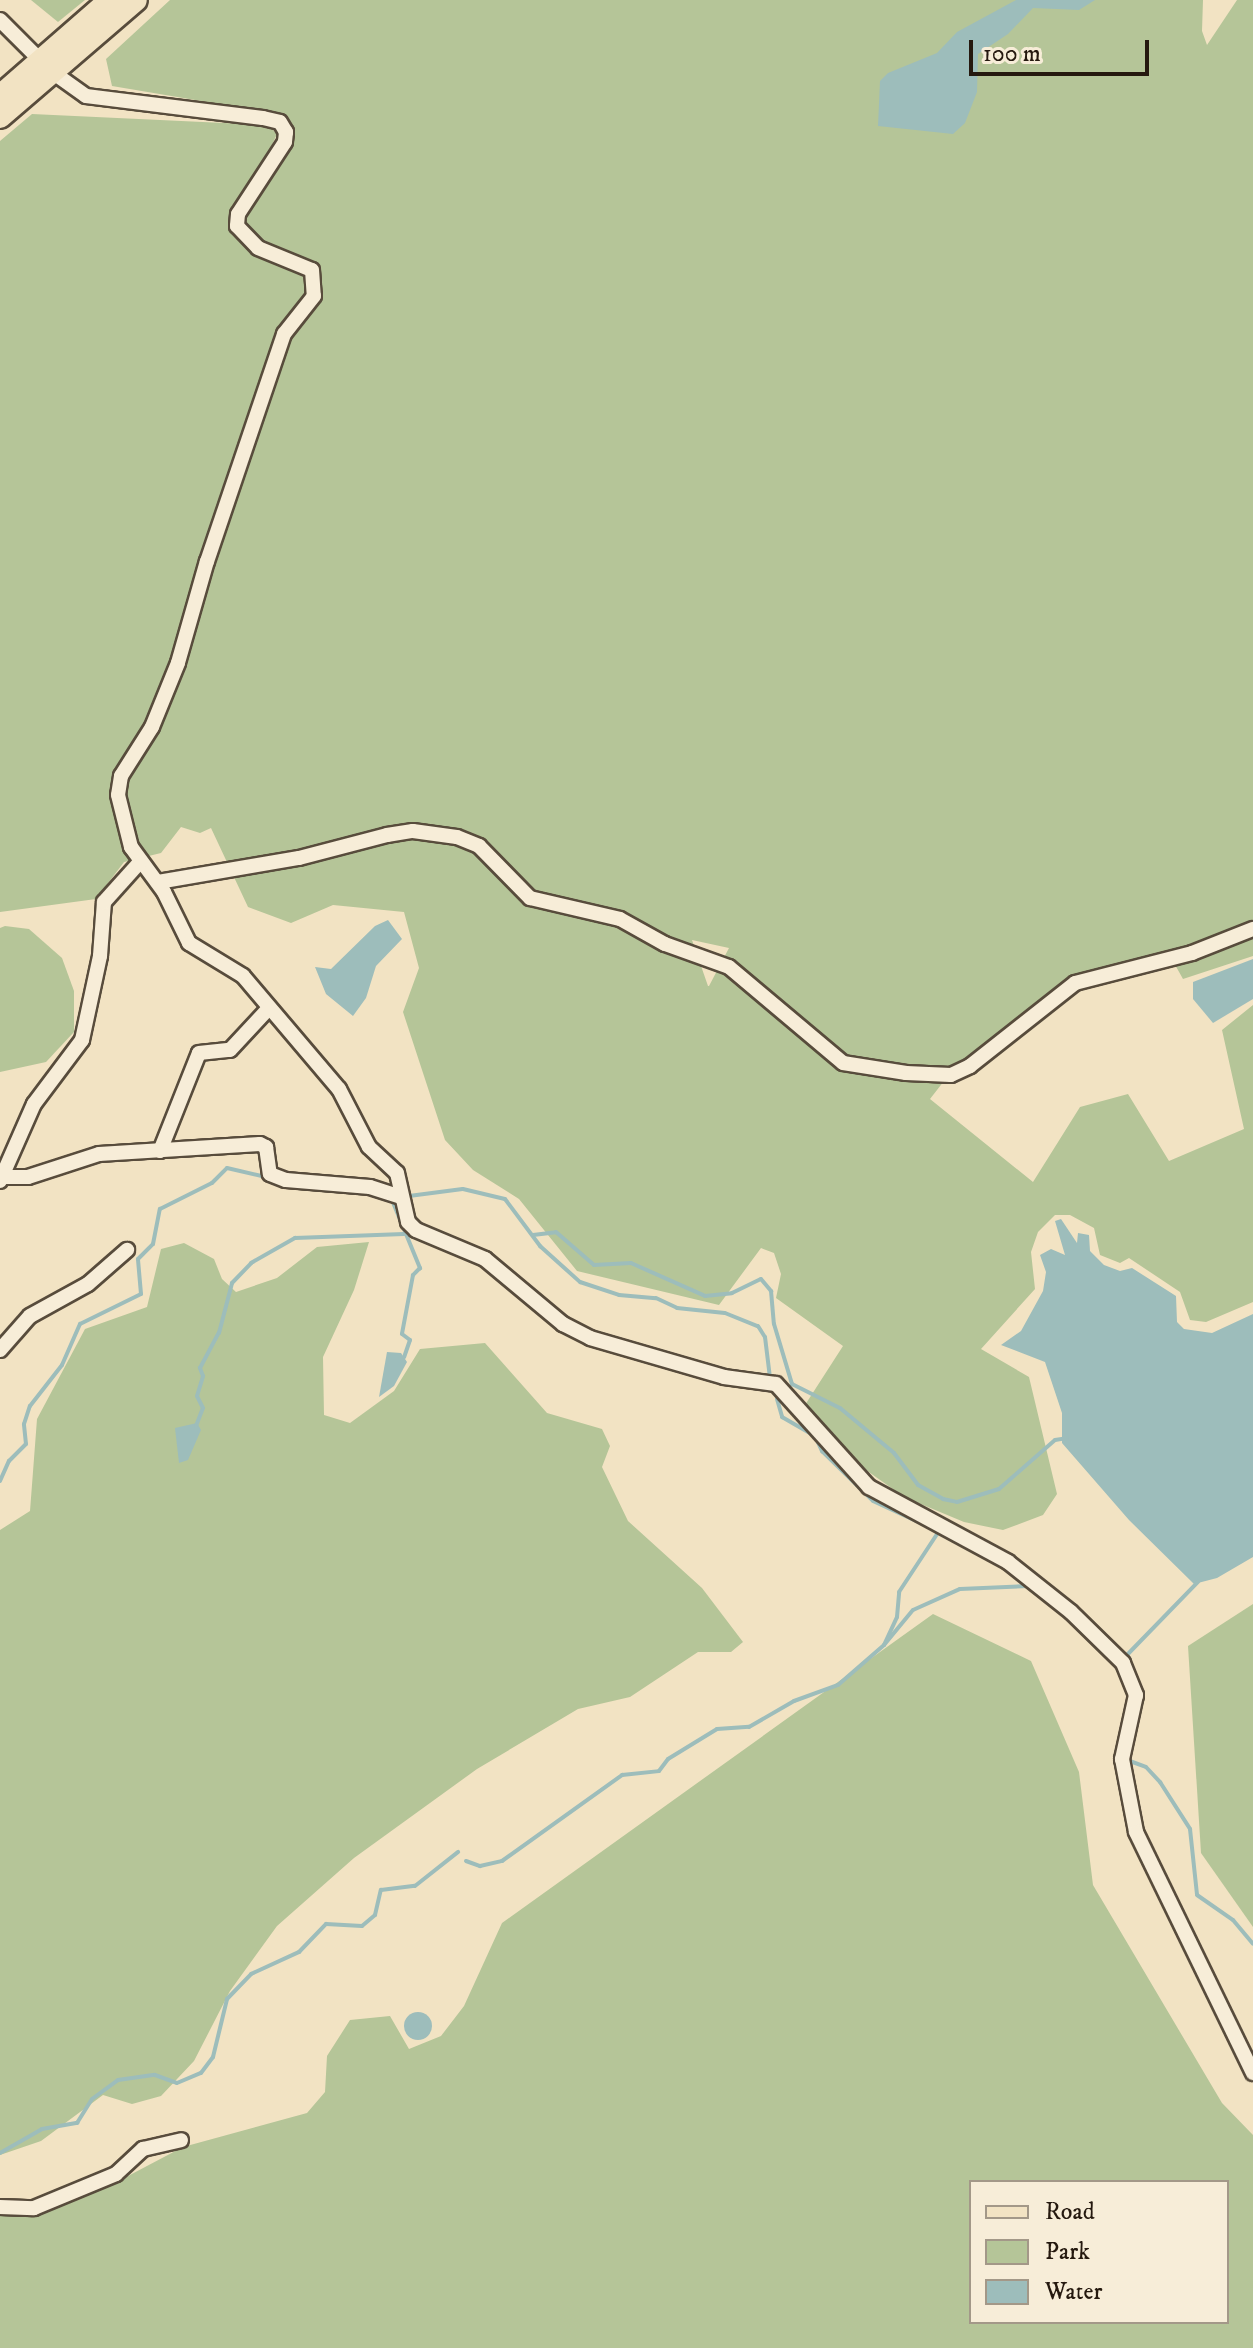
<!DOCTYPE html>
<style>
body{margin:0}
#map{position:relative;width:1253px;height:2348px;overflow:hidden;background:#f2e3c3;font-family:"IM FELL DW Pica",serif}
div>[style]{position:absolute}
.green>*{inset:0;background:#b5c598}
.water>*{inset:0;background:#9dbdbb}
.round{border-radius:50%}
.stream>*{height:4px;margin:-2px;padding:0 2px;transform-origin:2px;border-radius:2px;background:#9dbdbb}
.roads{filter:drop-shadow(2px 0 #584c3c) drop-shadow(-2px 0 #584c3c) drop-shadow(0 2px #584c3c) drop-shadow(0 -2px #584c3c)}
.street>*{height:14px;margin:-7px;padding:0 7px;transform-origin:7px;border-radius:7px;background:#f7edd8}
.primary>*{height:22px;margin:-11px;padding:0 11px;transform-origin:11px;border-radius:11px;background:#f2e3c3}
span{translate:-50% -50%;white-space:nowrap;text-align:center;line-height:1.15;-webkit-text-stroke:7px #f7edd8;paint-order:stroke}
.legend{position:absolute;left:969px;top:2180px;width:260px;height:144px;box-sizing:border-box;background:#f7edd8;border:2px solid #a39888;margin:0;padding:10px 14px;list-style:none;font-size:24px;color:#25190f}
.legend li{display:flex;align-items:center;gap:16px;height:40px}
.legend b{width:40px;border:2px solid #a39888}
.scale{position:absolute;left:969px;top:40px;width:180px;height:36px;box-sizing:border-box;border:4px solid #25190f;border-top:0;padding-left:10px;font-size:24px;line-height:28px;white-space:nowrap;color:#25190f;-webkit-text-stroke:6px #f7edd8;paint-order:stroke}
</style>
<div id="map">
<div class="green">
<i style="clip-path:polygon(31px 0,85px 0,58px 22px)"></i>
<i style="clip-path:polygon(evenodd,170px 0,1203px 0,1202px 31px,1207px 45px,1237px 0,1253px 0,1253px 956px,1183px 979px,1169px 954px,1076px 979px,951px 1072px,930px 1099px,1033px 1182px,1080px 1107px,1128px 1094px,1169px 1161px,1244px 1129px,1222px 1030px,1253px 1005px,1253px 1302px,1206px 1322px,1190px 1320px,1180px 1292px,1129px 1258px,1120px 1263px,1100px 1255px,1094px 1228px,1070px 1215px,1055px 1215px,1038px 1232px,1031px 1252px,1035px 1289px,981px 1349px,1029px 1377px,1057px 1494px,1043px 1515px,1003px 1530px,964px 1522px,904px 1497px,859px 1465px,805px 1405px,843px 1346px,776px 1298px,781px 1274px,774px 1253px,761px 1248px,719px 1305px,577px 1271px,519px 1199px,473px 1170px,445px 1140px,403px 1012px,419px 968px,404px 912px,333px 905px,291px 923px,248px 907px,211px 828px,200px 833px,181px 827px,161px 853px,124px 862px,96px 899px,0 912px,0 141px,32px 114px,268px 125px,277px 134px,253px 186px,260px 190px,293px 135px,291px 123px,278px 114px,112px 86px,106px 59px,170px 0,692px 940px,729px 948px,709px 986px,708px 986px,692px 940px)"></i>
<i style="clip-path:polygon(5px 926px,29px 929px,62px 958px,74px 991px,74px 1032px,46px 1062px,0 1072px,0 928px)"></i>
<i style="clip-path:polygon(369px 1242px,354px 1290px,323px 1357px,324px 1415px,350px 1423px,394px 1391px,420px 1349px,485px 1343px,547px 1413px,602px 1429px,610px 1446px,602px 1467px,628px 1521px,702px 1588px,743px 1642px,731px 1652px,698px 1652px,630px 1697px,578px 1709px,477px 1769px,354px 1858px,277px 1926px,230px 1991px,194px 2061px,161px 2096px,132px 2104px,103px 2095px,41px 2141px,0 2155px,0 1530px,30px 1511px,37px 1419px,85px 1329px,147px 1307px,161px 1249px,184px 1243px,214px 1259px,222px 1279px,236px 1292px,277px 1278px,317px 1247px)"></i>
<i style="clip-path:polygon(1253px 1604px,1253px 1927px,1201px 1853px,1188px 1646px)"></i>
<i style="clip-path:polygon(evenodd,933px 1614px,1031px 1661px,1079px 1772px,1093px 1885px,1222px 2103px,1253px 2135px,1253px 2348px,0 2348px,0 2214px,35px 2214px,128px 2176px,183px 2147px,307px 2113px,325px 2092px,327px 2056px,350px 2020px,390px 2016px,409px 2049px,441px 2036px,464px 2006px,502px 1923px,933px 1614px,971px 2182px,1227px 2182px,1227px 2322px,971px 2322px,971px 2182px)"></i>
</div>
<div class="water">
<i style="clip-path:polygon(1016px 0,1095px 0,1079px 10px,1033px 8px,1008px 34px,978px 54px,977px 92px,965px 123px,953px 134px,878px 126px,880px 81px,888px 73px,937px 53px,957px 32px)"></i>
<i style="clip-path:polygon(388px 920px,402px 939px,376px 966px,366px 998px,353px 1016px,326px 994px,315px 967px,331px 969px,375px 926px)"></i>
<i style="clip-path:polygon(1253px 959px,1253px 999px,1213px 1023px,1193px 999px,1193px 982px)"></i>
<i style="clip-path:polygon(1061px 1219px,1077px 1243px,1078px 1233px,1089px 1235px,1090px 1251px,1104px 1265px,1120px 1271px,1132px 1268px,1176px 1296px,1177px 1322px,1184px 1329px,1212px 1333px,1253px 1314px,1253px 1557px,1217px 1578px,1194px 1584px,1129px 1520px,1062px 1443px,1062px 1413px,1045px 1362px,1001px 1345px,1021px 1331px,1043px 1291px,1046px 1272px,1040px 1255px,1051px 1249px,1065px 1255px,1055px 1221px)"></i>
<i style="clip-path:polygon(387px 1352px,401px 1353px,407px 1362px,394px 1386px,379px 1397px)"></i>
<i style="clip-path:polygon(197px 1423px,201px 1430px,188px 1460px,179px 1463px,175px 1428px)"></i>
<i class="round" style="left:404px;top:2012px;width:28px;height:28px"></i>
</div>
<div class="stream">
<i style="left:409px;top:1196px;width:54px;rotate:-7.4deg"></i>
<i style="left:463px;top:1189px;width:43px;rotate:13.4deg"></i>
<i style="left:505px;top:1199px;width:59px;rotate:53.3deg"></i>
<i style="left:540px;top:1246px;width:54px;rotate:42deg"></i>
<i style="left:580px;top:1282px;width:41px;rotate:18.4deg"></i>
<i style="left:619px;top:1295px;width:37px;rotate:5deg"></i>
<i style="left:656px;top:1298px;width:23px;rotate:25deg"></i>
<i style="left:677px;top:1308px;width:48px;rotate:5.9deg"></i>
<i style="left:725px;top:1313px;width:35px;rotate:22deg"></i>
<i style="left:758px;top:1326px;width:13px;rotate:58deg"></i>
<i style="left:765px;top:1337px;width:39px;rotate:83deg"></i>
<i style="left:392px;top:1200px;width:74px;rotate:67.6deg"></i>
<i style="left:420px;top:1268px;width:10px;rotate:135deg"></i>
<i style="left:413px;top:1275px;width:60px;rotate:100.6deg"></i>
<i style="left:402px;top:1334px;width:10px;rotate:37deg"></i>
<i style="left:410px;top:1340px;width:18px;rotate:109deg"></i>
<i style="left:533px;top:1235px;width:23px;rotate:-7deg"></i>
<i style="left:556px;top:1232px;width:50px;rotate:41deg"></i>
<i style="left:594px;top:1265px;width:37px;rotate:-3deg"></i>
<i style="left:631px;top:1263px;width:81px;rotate:24deg"></i>
<i style="left:705px;top:1296px;width:27px;rotate:-6deg"></i>
<i style="left:732px;top:1293px;width:32px;rotate:-26deg"></i>
<i style="left:761px;top:1279px;width:16px;rotate:50deg"></i>
<i style="left:771px;top:1291px;width:33px;rotate:85deg"></i>
<i style="left:774px;top:1324px;width:63px;rotate:73.3deg"></i>
<i style="left:792px;top:1384px;width:54px;rotate:26.6deg"></i>
<i style="left:840px;top:1408px;width:70px;rotate:39.8deg"></i>
<i style="left:894px;top:1453px;width:40px;rotate:53deg"></i>
<i style="left:918px;top:1485px;width:29px;rotate:29deg"></i>
<i style="left:943px;top:1499px;width:14px;rotate:12deg"></i>
<i style="left:957px;top:1502px;width:44px;rotate:-17.2deg"></i>
<i style="left:999px;top:1489px;width:74px;rotate:-41.2deg"></i>
<i style="left:1055px;top:1440px;width:12px;rotate:-9deg"></i>
<i style="left:777px;top:1399px;width:19px;rotate:74deg"></i>
<i style="left:782px;top:1417px;width:38px;rotate:30deg"></i>
<i style="left:815px;top:1436px;width:17px;rotate:65deg"></i>
<i style="left:822px;top:1451px;width:71px;rotate:44.4deg"></i>
<i style="left:873px;top:1501px;width:53px;rotate:24.6deg"></i>
<i style="left:196px;top:1426px;width:19px;rotate:-69deg"></i>
<i style="left:203px;top:1408px;width:13px;rotate:-117deg"></i>
<i style="left:197px;top:1396px;width:21px;rotate:-73deg"></i>
<i style="left:203px;top:1376px;width:9px;rotate:-111deg"></i>
<i style="left:200px;top:1368px;width:40px;rotate:-62deg"></i>
<i style="left:219px;top:1333px;width:52px;rotate:-75.4deg"></i>
<i style="left:232px;top:1283px;width:28px;rotate:-46deg"></i>
<i style="left:251px;top:1263px;width:51px;rotate:-29.6deg"></i>
<i style="left:295px;top:1238px;width:109px;rotate:-2.1deg"></i>
<i style="left:0;top:1481px;width:22px;rotate:-66deg"></i>
<i style="left:9px;top:1461px;width:24px;rotate:-45deg"></i>
<i style="left:26px;top:1444px;width:20px;rotate:-96deg"></i>
<i style="left:24px;top:1424px;width:19px;rotate:-72deg"></i>
<i style="left:30px;top:1406px;width:52px;rotate:-52deg"></i>
<i style="left:62px;top:1365px;width:45px;rotate:-66.3deg"></i>
<i style="left:80px;top:1324px;width:68px;rotate:-26.2deg"></i>
<i style="left:141px;top:1294px;width:35px;rotate:-95deg"></i>
<i style="left:138px;top:1259px;width:21px;rotate:-45deg"></i>
<i style="left:153px;top:1244px;width:36px;rotate:-79deg"></i>
<i style="left:160px;top:1209px;width:58px;rotate:-26.6deg"></i>
<i style="left:212px;top:1183px;width:21px;rotate:-45deg"></i>
<i style="left:227px;top:1168px;width:40px;rotate:13deg"></i>
<i style="left:884px;top:1645px;width:45px;rotate:-50.4deg"></i>
<i style="left:913px;top:1610px;width:51px;rotate:-24.1deg"></i>
<i style="left:960px;top:1589px;width:69px;rotate:-2.5deg"></i>
<i style="left:1125px;top:1657px;width:105px;rotate:-45.8deg"></i>
<i style="left:1127px;top:1760px;width:20px;rotate:20deg"></i>
<i style="left:1146px;top:1767px;width:21px;rotate:47deg"></i>
<i style="left:1160px;top:1782px;width:56px;rotate:57.4deg"></i>
<i style="left:1190px;top:1829px;width:66px;rotate:83.9deg"></i>
<i style="left:1197px;top:1895px;width:44px;rotate:34.8deg"></i>
<i style="left:1233px;top:1920px;width:31px;rotate:50deg"></i>
<i style="left:466px;top:1861px;width:15px;rotate:20deg"></i>
<i style="left:480px;top:1866px;width:23px;rotate:-13deg"></i>
<i style="left:502px;top:1861px;width:148px;rotate:-35.6deg"></i>
<i style="left:622px;top:1775px;width:37px;rotate:-6deg"></i>
<i style="left:659px;top:1771px;width:15px;rotate:-53deg"></i>
<i style="left:668px;top:1759px;width:57px;rotate:-31.5deg"></i>
<i style="left:717px;top:1729px;width:32px;rotate:-4deg"></i>
<i style="left:749px;top:1727px;width:52px;rotate:-30deg"></i>
<i style="left:794px;top:1701px;width:47px;rotate:-20deg"></i>
<i style="left:838px;top:1685px;width:61px;rotate:-41deg"></i>
<i style="left:884px;top:1645px;width:31px;rotate:-65deg"></i>
<i style="left:897px;top:1617px;width:25px;rotate:-85deg"></i>
<i style="left:899px;top:1592px;width:73px;rotate:-56.7deg"></i>
<i style="left:0;top:2153px;width:48px;rotate:-29.7deg"></i>
<i style="left:42px;top:2129px;width:36px;rotate:-10deg"></i>
<i style="left:77px;top:2123px;width:28px;rotate:-58deg"></i>
<i style="left:92px;top:2099px;width:32px;rotate:-36deg"></i>
<i style="left:118px;top:2080px;width:37px;rotate:-8deg"></i>
<i style="left:155px;top:2075px;width:23px;rotate:20deg"></i>
<i style="left:177px;top:2083px;width:26px;rotate:-23deg"></i>
<i style="left:201px;top:2073px;width:20px;rotate:-53deg"></i>
<i style="left:213px;top:2057px;width:60px;rotate:-76.4deg"></i>
<i style="left:227px;top:1999px;width:35px;rotate:-46deg"></i>
<i style="left:251px;top:1974px;width:53px;rotate:-24.6deg"></i>
<i style="left:299px;top:1952px;width:39px;rotate:-46deg"></i>
<i style="left:326px;top:1924px;width:36px;rotate:3deg"></i>
<i style="left:362px;top:1926px;width:17px;rotate:-40deg"></i>
<i style="left:375px;top:1915px;width:26px;rotate:-77deg"></i>
<i style="left:381px;top:1890px;width:34px;rotate:-7deg"></i>
<i style="left:415px;top:1886px;width:55px;rotate:-38.3deg"></i>
</div>
<div class="roads">
<div class="street">
<i style="left:0;top:20px;width:72px;rotate:45deg"></i>
<i style="left:51px;top:71px;width:43px;rotate:35.5deg"></i>
<i style="left:86px;top:96px;width:178px;rotate:7.1deg"></i>
<i style="left:263px;top:118px;width:17px;rotate:13deg"></i>
<i style="left:280px;top:122px;width:12px;rotate:59deg"></i>
<i style="left:286px;top:132px;width:10px;rotate:96deg"></i>
<i style="left:285px;top:142px;width:86px;rotate:123.1deg"></i>
<i style="left:238px;top:214px;width:12px;rotate:95deg"></i>
<i style="left:237px;top:226px;width:30px;rotate:46deg"></i>
<i style="left:258px;top:248px;width:58px;rotate:22.2deg"></i>
<i style="left:312px;top:270px;width:26px;rotate:86deg"></i>
<i style="left:314px;top:296px;width:48px;rotate:128.3deg"></i>
<i style="left:284px;top:334px;width:240px;rotate:108.7deg"></i>
<i style="left:207px;top:561px;width:106px;rotate:105.9deg"></i>
<i style="left:178px;top:663px;width:69px;rotate:112.1deg"></i>
<i style="left:152px;top:727px;width:58px;rotate:122.3deg"></i>
<i style="left:121px;top:776px;width:19px;rotate:99deg"></i>
<i style="left:118px;top:795px;width:54px;rotate:76deg"></i>
<i style="left:131px;top:847px;width:56px;rotate:53.7deg"></i>
<i style="left:164px;top:892px;width:57px;rotate:63.9deg"></i>
<i style="left:189px;top:943px;width:63px;rotate:31.4deg"></i>
<i style="left:243px;top:976px;width:148px;rotate:49.7deg"></i>
<i style="left:339px;top:1089px;width:65px;rotate:62.7deg"></i>
<i style="left:369px;top:1147px;width:38px;rotate:43deg"></i>
<i style="left:397px;top:1173px;width:50px;rotate:77.3deg"></i>
<i style="left:408px;top:1222px;width:11px;rotate:45deg"></i>
<i style="left:416px;top:1230px;width:75px;rotate:22.8deg"></i>
<i style="left:485px;top:1259px;width:102px;rotate:39.8deg"></i>
<i style="left:563px;top:1324px;width:30px;rotate:27deg"></i>
<i style="left:590px;top:1338px;width:140px;rotate:16.2deg"></i>
<i style="left:724px;top:1377px;width:52px;rotate:7.7deg"></i>
<i style="left:776px;top:1384px;width:139px;rotate:47.9deg"></i>
<i style="left:869px;top:1487px;width:158px;rotate:28.3deg"></i>
<i style="left:1008px;top:1562px;width:80px;rotate:38.4deg"></i>
<i style="left:1071px;top:1612px;width:73px;rotate:44.4deg"></i>
<i style="left:1123px;top:1663px;width:35px;rotate:68deg"></i>
<i style="left:1136px;top:1695px;width:66px;rotate:102.3deg"></i>
<i style="left:1122px;top:1759px;width:74px;rotate:79.1deg"></i>
<i style="left:1136px;top:1832px;width:268px;rotate:64.1deg"></i>
<i style="left:158px;top:882px;width:143px;rotate:-9.7deg"></i>
<i style="left:299px;top:858px;width:91px;rotate:-14.6deg"></i>
<i style="left:387px;top:835px;width:26px;rotate:-9deg"></i>
<i style="left:413px;top:831px;width:44px;rotate:7.8deg"></i>
<i style="left:457px;top:837px;width:24px;rotate:22deg"></i>
<i style="left:479px;top:846px;width:73px;rotate:45.6deg"></i>
<i style="left:530px;top:898px;width:92px;rotate:13.1deg"></i>
<i style="left:620px;top:919px;width:51px;rotate:29.1deg"></i>
<i style="left:665px;top:944px;width:68px;rotate:19.8deg"></i>
<i style="left:729px;top:967px;width:149px;rotate:40.1deg"></i>
<i style="left:843px;top:1063px;width:64px;rotate:9deg"></i>
<i style="left:906px;top:1073px;width:45px;rotate:2.5deg"></i>
<i style="left:951px;top:1075px;width:21px;rotate:-25deg"></i>
<i style="left:970px;top:1066px;width:134px;rotate:-38.3deg"></i>
<i style="left:1075px;top:983px;width:121px;rotate:-14.4deg"></i>
<i style="left:1192px;top:953px;width:66px;rotate:-21.5deg"></i>
<i style="left:160px;top:1151px;width:105px;rotate:-68.3deg"></i>
<i style="left:199px;top:1053px;width:31px;rotate:-6deg"></i>
<i style="left:230px;top:1050px;width:57px;rotate:-47.1deg"></i>
<i style="left:4px;top:1177px;width:24px"></i>
<i style="left:28px;top:1177px;width:75px;rotate:-17.9deg"></i>
<i style="left:99px;top:1154px;width:161px;rotate:-3.6deg"></i>
<i style="left:260px;top:1144px;width:7px;rotate:27deg"></i>
<i style="left:266px;top:1147px;width:27px;rotate:82deg"></i>
<i style="left:270px;top:1174px;width:17px;rotate:21deg"></i>
<i style="left:286px;top:1180px;width:84px;rotate:4.8deg"></i>
<i style="left:370px;top:1187px;width:33px;rotate:18deg"></i>
<i style="left:0;top:1181px;width:84px;rotate:-66.2deg"></i>
<i style="left:34px;top:1104px;width:80px;rotate:-53.1deg"></i>
<i style="left:82px;top:1040px;width:86px;rotate:-77.9deg"></i>
<i style="left:100px;top:956px;width:54px;rotate:-85.8deg"></i>
<i style="left:104px;top:902px;width:54px;rotate:-48deg"></i>
<i style="left:0;top:1350px;width:45px;rotate:-48.6deg"></i>
<i style="left:30px;top:1316px;width:66px;rotate:-28.9deg"></i>
<i style="left:88px;top:1284px;width:52px;rotate:-41.1deg"></i>
<i style="left:0;top:2207px;width:34px;rotate:2deg"></i>
<i style="left:34px;top:2208px;width:89px;rotate:-22.5deg"></i>
<i style="left:116px;top:2174px;width:37px;rotate:-43deg"></i>
<i style="left:143px;top:2149px;width:39px;rotate:-13deg"></i>
</div>
<div class="primary">
<i style="left:0;top:96px;width:146px;rotate:-41.1deg"></i>
<i style="left:0;top:117px;width:179px;rotate:-40.7deg"></i>
</div>
</div>
<ul class="legend">
<li><b style="height:10px;background:#f2e3c3"></b>Road</li>
<li><b style="height:22px;background:#b5c598"></b>Park</li>
<li><b style="height:22px;background:#9dbdbb"></b>Water</li>
</ul>
<div class="scale">100 m</div>
</div>
